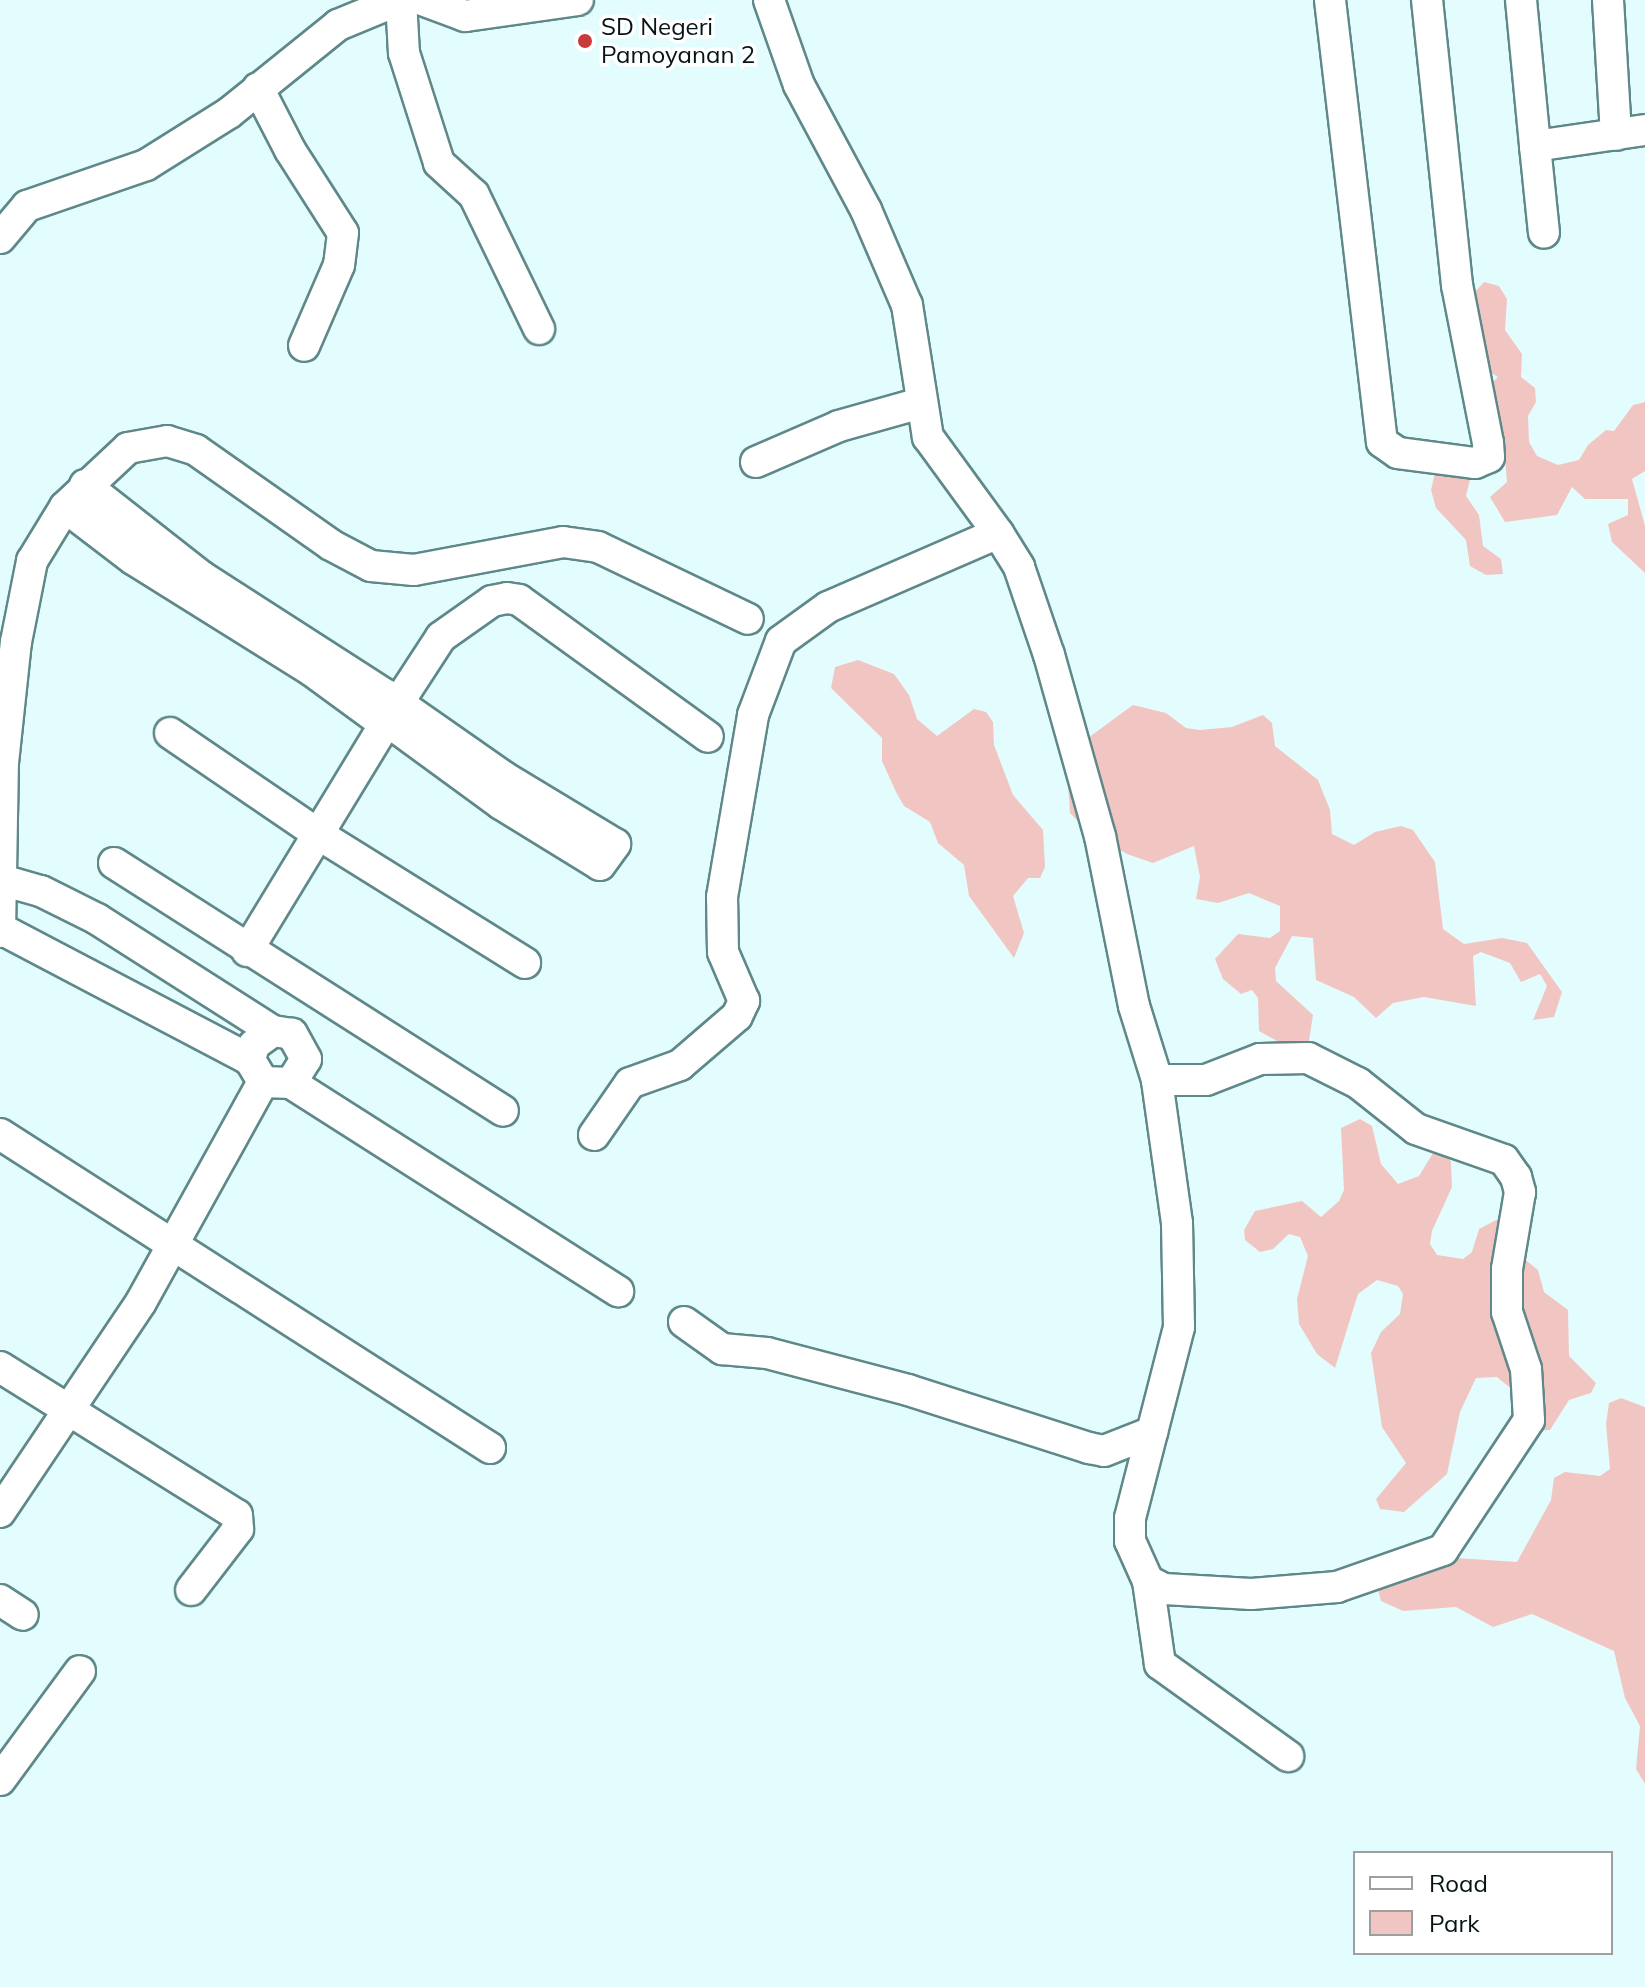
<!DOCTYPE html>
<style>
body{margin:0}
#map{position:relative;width:1645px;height:1987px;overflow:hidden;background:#e3fdfe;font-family:Mulish,sans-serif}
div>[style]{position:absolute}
.green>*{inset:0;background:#f1c6c2}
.roads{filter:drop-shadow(2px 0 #5f8889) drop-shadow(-2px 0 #5f8889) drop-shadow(0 2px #5f8889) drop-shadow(0 -2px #5f8889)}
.minor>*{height:30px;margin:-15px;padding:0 15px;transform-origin:15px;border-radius:15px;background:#fff}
.dots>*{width:22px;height:22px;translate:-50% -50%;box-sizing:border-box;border:4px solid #fff;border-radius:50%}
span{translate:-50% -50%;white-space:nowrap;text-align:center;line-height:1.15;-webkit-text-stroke:7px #fff;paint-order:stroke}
.poi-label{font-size:24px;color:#051415}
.left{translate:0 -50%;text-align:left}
.legend{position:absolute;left:1353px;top:1851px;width:260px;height:104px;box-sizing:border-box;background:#fff;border:2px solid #9ba1a1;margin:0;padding:10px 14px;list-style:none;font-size:24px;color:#051415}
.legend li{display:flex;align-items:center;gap:16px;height:40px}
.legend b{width:40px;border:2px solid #9ba1a1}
</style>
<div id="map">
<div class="green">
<i style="clip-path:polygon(1484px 282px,1499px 286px,1507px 299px,1505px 330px,1522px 354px,1521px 377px,1535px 388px,1536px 402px,1528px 416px,1529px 442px,1537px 456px,1558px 465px,1579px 460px,1588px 445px,1606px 430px,1614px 431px,1633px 405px,1645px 402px,1645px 471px,1632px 479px,1645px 526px,1645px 573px,1612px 542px,1608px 524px,1628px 515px,1628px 499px,1585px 499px,1572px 487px,1557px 515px,1505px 522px,1490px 497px,1507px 482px,1505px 458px,1487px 456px,1473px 467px,1466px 496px,1479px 515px,1483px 546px,1501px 559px,1503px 574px,1486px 575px,1470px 566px,1466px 540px,1436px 508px,1431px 490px,1437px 464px,1480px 447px,1497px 416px,1493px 382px,1498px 377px,1465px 358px,1479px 319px,1474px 293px)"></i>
<i style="clip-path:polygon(858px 660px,894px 674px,909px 695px,917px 719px,937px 736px,974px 709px,986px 712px,993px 722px,994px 745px,1013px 795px,1043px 830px,1045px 867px,1040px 878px,1028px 878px,1013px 896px,1024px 933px,1014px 958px,969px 896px,964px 865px,938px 843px,930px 822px,904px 806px,896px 792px,882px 761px,882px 738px,831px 688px,835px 667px)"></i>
<i style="clip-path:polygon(1133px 705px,1166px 713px,1186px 728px,1200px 730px,1232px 727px,1263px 715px,1272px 723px,1275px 746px,1318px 780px,1330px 810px,1332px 834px,1354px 845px,1375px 832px,1401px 826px,1413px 830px,1435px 862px,1443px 929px,1464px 944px,1502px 938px,1527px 943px,1562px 992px,1554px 1017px,1533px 1020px,1547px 986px,1540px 974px,1521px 982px,1510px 963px,1481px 952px,1473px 956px,1476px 1006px,1424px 997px,1393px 1003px,1376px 1018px,1354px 997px,1316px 980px,1313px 938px,1292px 936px,1275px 968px,1276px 981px,1313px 1015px,1309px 1041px,1288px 1047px,1259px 1031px,1258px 998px,1252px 990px,1241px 994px,1223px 979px,1215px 959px,1238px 934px,1270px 938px,1280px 931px,1280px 906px,1249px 893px,1218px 903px,1196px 899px,1200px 877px,1194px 846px,1153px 863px,1127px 854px,1086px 830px,1070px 813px,1066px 754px)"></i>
<i style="clip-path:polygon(1360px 1119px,1372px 1126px,1381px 1164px,1398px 1184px,1419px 1176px,1433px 1153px,1445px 1151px,1451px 1162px,1452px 1187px,1432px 1231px,1430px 1244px,1437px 1255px,1463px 1259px,1472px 1252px,1479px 1229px,1500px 1218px,1510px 1221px,1506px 1244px,1538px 1270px,1544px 1292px,1568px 1310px,1569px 1356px,1596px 1383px,1591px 1393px,1569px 1400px,1550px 1430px,1527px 1431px,1515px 1392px,1497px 1377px,1476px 1378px,1460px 1412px,1447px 1474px,1404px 1512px,1380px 1509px,1376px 1499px,1406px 1463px,1382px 1427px,1371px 1353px,1381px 1332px,1400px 1314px,1403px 1294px,1398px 1286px,1377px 1280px,1358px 1294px,1335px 1368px,1317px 1354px,1299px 1324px,1297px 1299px,1308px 1256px,1300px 1237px,1289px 1234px,1273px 1249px,1260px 1252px,1245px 1240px,1244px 1230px,1255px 1211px,1302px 1201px,1321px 1217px,1339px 1201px,1344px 1190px,1341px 1128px)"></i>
<i style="clip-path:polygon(1621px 1398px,1645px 1407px,1645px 1784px,1636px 1769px,1640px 1726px,1625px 1698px,1614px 1651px,1532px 1614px,1493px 1627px,1456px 1607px,1403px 1611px,1381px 1601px,1378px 1590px,1387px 1568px,1442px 1557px,1517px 1562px,1551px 1500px,1554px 1478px,1565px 1472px,1600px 1476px,1610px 1469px,1606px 1424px,1609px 1403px)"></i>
</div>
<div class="roads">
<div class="minor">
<i style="left:401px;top:0;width:53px;rotate:86.8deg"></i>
<i style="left:404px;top:53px;width:115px;rotate:72.3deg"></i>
<i style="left:439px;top:163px;width:47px;rotate:42.4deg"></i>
<i style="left:474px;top:195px;width:149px;rotate:64.1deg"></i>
<i style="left:422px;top:0;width:46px;rotate:20.4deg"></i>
<i style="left:465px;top:16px;width:114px;rotate:-8.1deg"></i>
<i style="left:769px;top:0;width:90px;rotate:70.6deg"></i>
<i style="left:799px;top:85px;width:142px;rotate:61.8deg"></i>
<i style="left:866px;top:210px;width:103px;rotate:66.7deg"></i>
<i style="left:907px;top:305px;width:134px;rotate:81deg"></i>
<i style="left:928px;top:437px;width:119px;rotate:53.9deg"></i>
<i style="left:1330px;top:0;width:445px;rotate:83.3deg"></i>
<i style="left:1382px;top:442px;width:19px;rotate:35deg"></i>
<i style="left:1398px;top:453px;width:78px;rotate:7.4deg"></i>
<i style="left:1475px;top:463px;width:15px;rotate:-23deg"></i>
<i style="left:1489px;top:457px;width:14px;rotate:-94deg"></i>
<i style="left:1488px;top:443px;width:161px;rotate:-101.1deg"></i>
<i style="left:1457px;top:285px;width:287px;rotate:-96deg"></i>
<i style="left:1521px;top:0;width:147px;rotate:84.5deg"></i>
<i style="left:1535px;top:146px;width:111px;rotate:-8.3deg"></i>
<i style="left:1608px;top:0;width:135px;rotate:86.6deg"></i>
<i style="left:258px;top:88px;width:70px;rotate:62.7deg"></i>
<i style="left:290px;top:150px;width:98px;rotate:57.4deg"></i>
<i style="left:343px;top:233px;width:32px;rotate:97deg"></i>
<i style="left:339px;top:265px;width:88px;rotate:113.4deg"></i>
<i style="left:1535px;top:146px;width:87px;rotate:84.1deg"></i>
<i style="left:0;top:238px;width:42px;rotate:-49.8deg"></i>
<i style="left:27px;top:206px;width:126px;rotate:-19deg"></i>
<i style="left:146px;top:165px;width:98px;rotate:-32.1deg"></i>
<i style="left:229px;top:113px;width:140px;rotate:-38.9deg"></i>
<i style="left:338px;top:25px;width:66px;rotate:-22.3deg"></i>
<i style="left:756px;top:462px;width:90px;rotate:-23.4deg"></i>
<i style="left:839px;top:426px;width:85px;rotate:-15.7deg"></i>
<i style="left:85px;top:485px;width:147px;rotate:38.1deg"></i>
<i style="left:201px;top:576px;width:220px;rotate:32.8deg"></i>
<i style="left:65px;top:507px;width:86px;rotate:37.4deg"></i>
<i style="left:133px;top:559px;width:211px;rotate:32deg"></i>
<i style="left:312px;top:671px;width:83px;rotate:36.2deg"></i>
<i style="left:379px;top:720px;width:21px;rotate:3deg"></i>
<i style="left:400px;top:721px;width:15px;rotate:-74deg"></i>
<i style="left:404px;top:707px;width:22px;rotate:-146deg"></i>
<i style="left:386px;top:695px;width:16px;rotate:135deg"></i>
<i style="left:375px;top:706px;width:8px;rotate:90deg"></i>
<i style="left:400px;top:700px;width:75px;rotate:-56.9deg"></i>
<i style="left:441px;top:637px;width:62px;rotate:-35.2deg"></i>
<i style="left:492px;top:601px;width:15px;rotate:-11deg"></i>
<i style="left:507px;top:598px;width:12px;rotate:9deg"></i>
<i style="left:519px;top:600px;width:233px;rotate:35.9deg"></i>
<i style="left:393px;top:725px;width:134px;rotate:36.2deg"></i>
<i style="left:501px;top:804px;width:116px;rotate:31.6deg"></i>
<i style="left:600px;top:865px;width:26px;rotate:-54deg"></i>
<i style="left:615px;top:844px;width:130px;rotate:-148.9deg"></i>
<i style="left:504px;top:777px;width:122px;rotate:-145deg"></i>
<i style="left:170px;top:733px;width:179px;rotate:34.3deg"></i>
<i style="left:318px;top:834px;width:244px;rotate:31.9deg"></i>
<i style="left:114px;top:863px;width:461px;rotate:32.5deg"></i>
<i style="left:5px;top:881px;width:37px;rotate:16deg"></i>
<i style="left:41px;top:891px;width:63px;rotate:26.6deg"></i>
<i style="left:97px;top:919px;width:209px;rotate:32.5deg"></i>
<i style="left:1px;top:929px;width:281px;rotate:27.7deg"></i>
<i style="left:250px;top:1060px;width:26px;rotate:59deg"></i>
<i style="left:263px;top:1082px;width:28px;rotate:2deg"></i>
<i style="left:291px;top:1083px;width:28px;rotate:-58deg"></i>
<i style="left:306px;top:1059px;width:29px;rotate:-119deg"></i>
<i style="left:292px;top:1034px;width:19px;rotate:-171deg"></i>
<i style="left:273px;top:1031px;width:24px;rotate:144deg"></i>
<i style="left:254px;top:1045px;width:16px;rotate:105deg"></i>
<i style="left:0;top:932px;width:169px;rotate:-89deg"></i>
<i style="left:3px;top:763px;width:122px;rotate:-83.9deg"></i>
<i style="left:16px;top:642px;width:83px;rotate:-78.8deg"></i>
<i style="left:32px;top:561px;width:63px;rotate:-58.6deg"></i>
<i style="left:65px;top:507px;width:86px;rotate:-43.1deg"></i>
<i style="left:128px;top:448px;width:40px;rotate:-10deg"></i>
<i style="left:167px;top:441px;width:30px;rotate:17deg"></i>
<i style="left:196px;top:450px;width:165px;rotate:35.1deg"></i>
<i style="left:331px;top:545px;width:45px;rotate:27.7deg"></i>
<i style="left:371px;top:566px;width:43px;rotate:5.3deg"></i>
<i style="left:414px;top:570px;width:152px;rotate:-10.6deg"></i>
<i style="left:563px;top:542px;width:35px;rotate:8deg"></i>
<i style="left:598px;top:547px;width:166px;rotate:25.6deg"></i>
<i style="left:247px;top:951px;width:266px;rotate:-58.7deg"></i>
<i style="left:291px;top:1083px;width:388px;rotate:32.5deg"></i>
<i style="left:0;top:1134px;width:582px;rotate:32.65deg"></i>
<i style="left:594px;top:1135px;width:63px;rotate:-55.3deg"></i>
<i style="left:630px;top:1083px;width:53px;rotate:-19.8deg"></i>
<i style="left:680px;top:1065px;width:75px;rotate:-40.7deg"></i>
<i style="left:737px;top:1016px;width:17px;rotate:-65deg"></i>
<i style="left:744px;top:1001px;width:53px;rotate:-113.2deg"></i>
<i style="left:723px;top:952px;width:55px;rotate:-91deg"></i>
<i style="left:722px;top:897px;width:185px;rotate:-80.3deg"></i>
<i style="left:753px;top:715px;width:79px;rotate:-69.3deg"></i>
<i style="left:781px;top:641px;width:58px;rotate:-35.9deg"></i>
<i style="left:828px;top:607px;width:185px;rotate:-23.5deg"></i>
<i style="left:998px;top:533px;width:40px;rotate:58deg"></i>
<i style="left:1019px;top:567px;width:93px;rotate:71.2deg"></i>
<i style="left:1049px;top:655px;width:188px;rotate:74.3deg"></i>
<i style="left:1100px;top:836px;width:173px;rotate:78.7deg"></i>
<i style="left:1134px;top:1006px;width:77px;rotate:72.7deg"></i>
<i style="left:1157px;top:1080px;width:49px"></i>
<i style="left:1206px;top:1080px;width:58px;rotate:-21.3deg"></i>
<i style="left:1260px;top:1059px;width:48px;rotate:-1.2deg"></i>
<i style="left:1308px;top:1058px;width:56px;rotate:26.6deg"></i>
<i style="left:1358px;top:1083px;width:74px;rotate:38.4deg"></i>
<i style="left:1416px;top:1129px;width:93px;rotate:19.4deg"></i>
<i style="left:1504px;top:1160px;width:21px;rotate:55deg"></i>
<i style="left:1516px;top:1177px;width:16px;rotate:75deg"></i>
<i style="left:1520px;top:1192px;width:78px;rotate:99.6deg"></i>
<i style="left:1507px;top:1269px;width:43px;rotate:90deg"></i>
<i style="left:1507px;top:1312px;width:60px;rotate:71.6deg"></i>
<i style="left:1526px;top:1369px;width:51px;rotate:86.6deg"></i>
<i style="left:1529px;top:1420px;width:156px;rotate:123.5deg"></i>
<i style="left:1443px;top:1550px;width:112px;rotate:160.8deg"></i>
<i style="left:1337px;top:1587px;width:86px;rotate:175.3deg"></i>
<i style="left:1251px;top:1594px;width:87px;rotate:-176.7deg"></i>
<i style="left:1164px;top:1589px;width:18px;rotate:-153deg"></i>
<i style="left:1148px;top:1581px;width:44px;rotate:-114.2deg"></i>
<i style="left:1130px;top:1541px;width:23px;rotate:-90deg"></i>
<i style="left:1130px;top:1518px;width:197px;rotate:-75.6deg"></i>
<i style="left:1179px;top:1327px;width:104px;rotate:-91.1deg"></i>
<i style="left:1177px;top:1223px;width:144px;rotate:-98deg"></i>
<i style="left:684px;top:1322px;width:47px;rotate:35.4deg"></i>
<i style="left:722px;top:1349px;width:45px;rotate:5.1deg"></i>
<i style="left:767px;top:1353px;width:146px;rotate:14.7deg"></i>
<i style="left:908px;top:1390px;width:190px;rotate:17.8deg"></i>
<i style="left:1089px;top:1448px;width:15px;rotate:11deg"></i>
<i style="left:1104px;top:1451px;width:52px;rotate:-21.6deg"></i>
<i style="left:0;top:1367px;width:279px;rotate:32deg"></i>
<i style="left:237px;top:1515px;width:14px;rotate:86deg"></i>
<i style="left:238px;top:1529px;width:77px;rotate:127.6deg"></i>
<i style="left:0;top:1512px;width:253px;rotate:-56.1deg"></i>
<i style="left:141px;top:1302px;width:252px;rotate:-61deg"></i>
<i style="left:1148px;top:1581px;width:84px;rotate:81.8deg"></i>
<i style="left:1160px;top:1664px;width:158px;rotate:35.7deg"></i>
<i style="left:0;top:1600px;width:27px;rotate:33deg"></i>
<i style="left:0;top:1780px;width:135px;rotate:-53.7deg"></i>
</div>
</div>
<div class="dots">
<i style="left:585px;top:41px;background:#c93a3b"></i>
</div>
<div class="poi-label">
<span class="left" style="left:601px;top:41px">SD Negeri<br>Pamoyanan 2</span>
</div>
<ul class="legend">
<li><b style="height:10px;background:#fff"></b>Road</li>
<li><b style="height:22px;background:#f1c6c2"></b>Park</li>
</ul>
</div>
